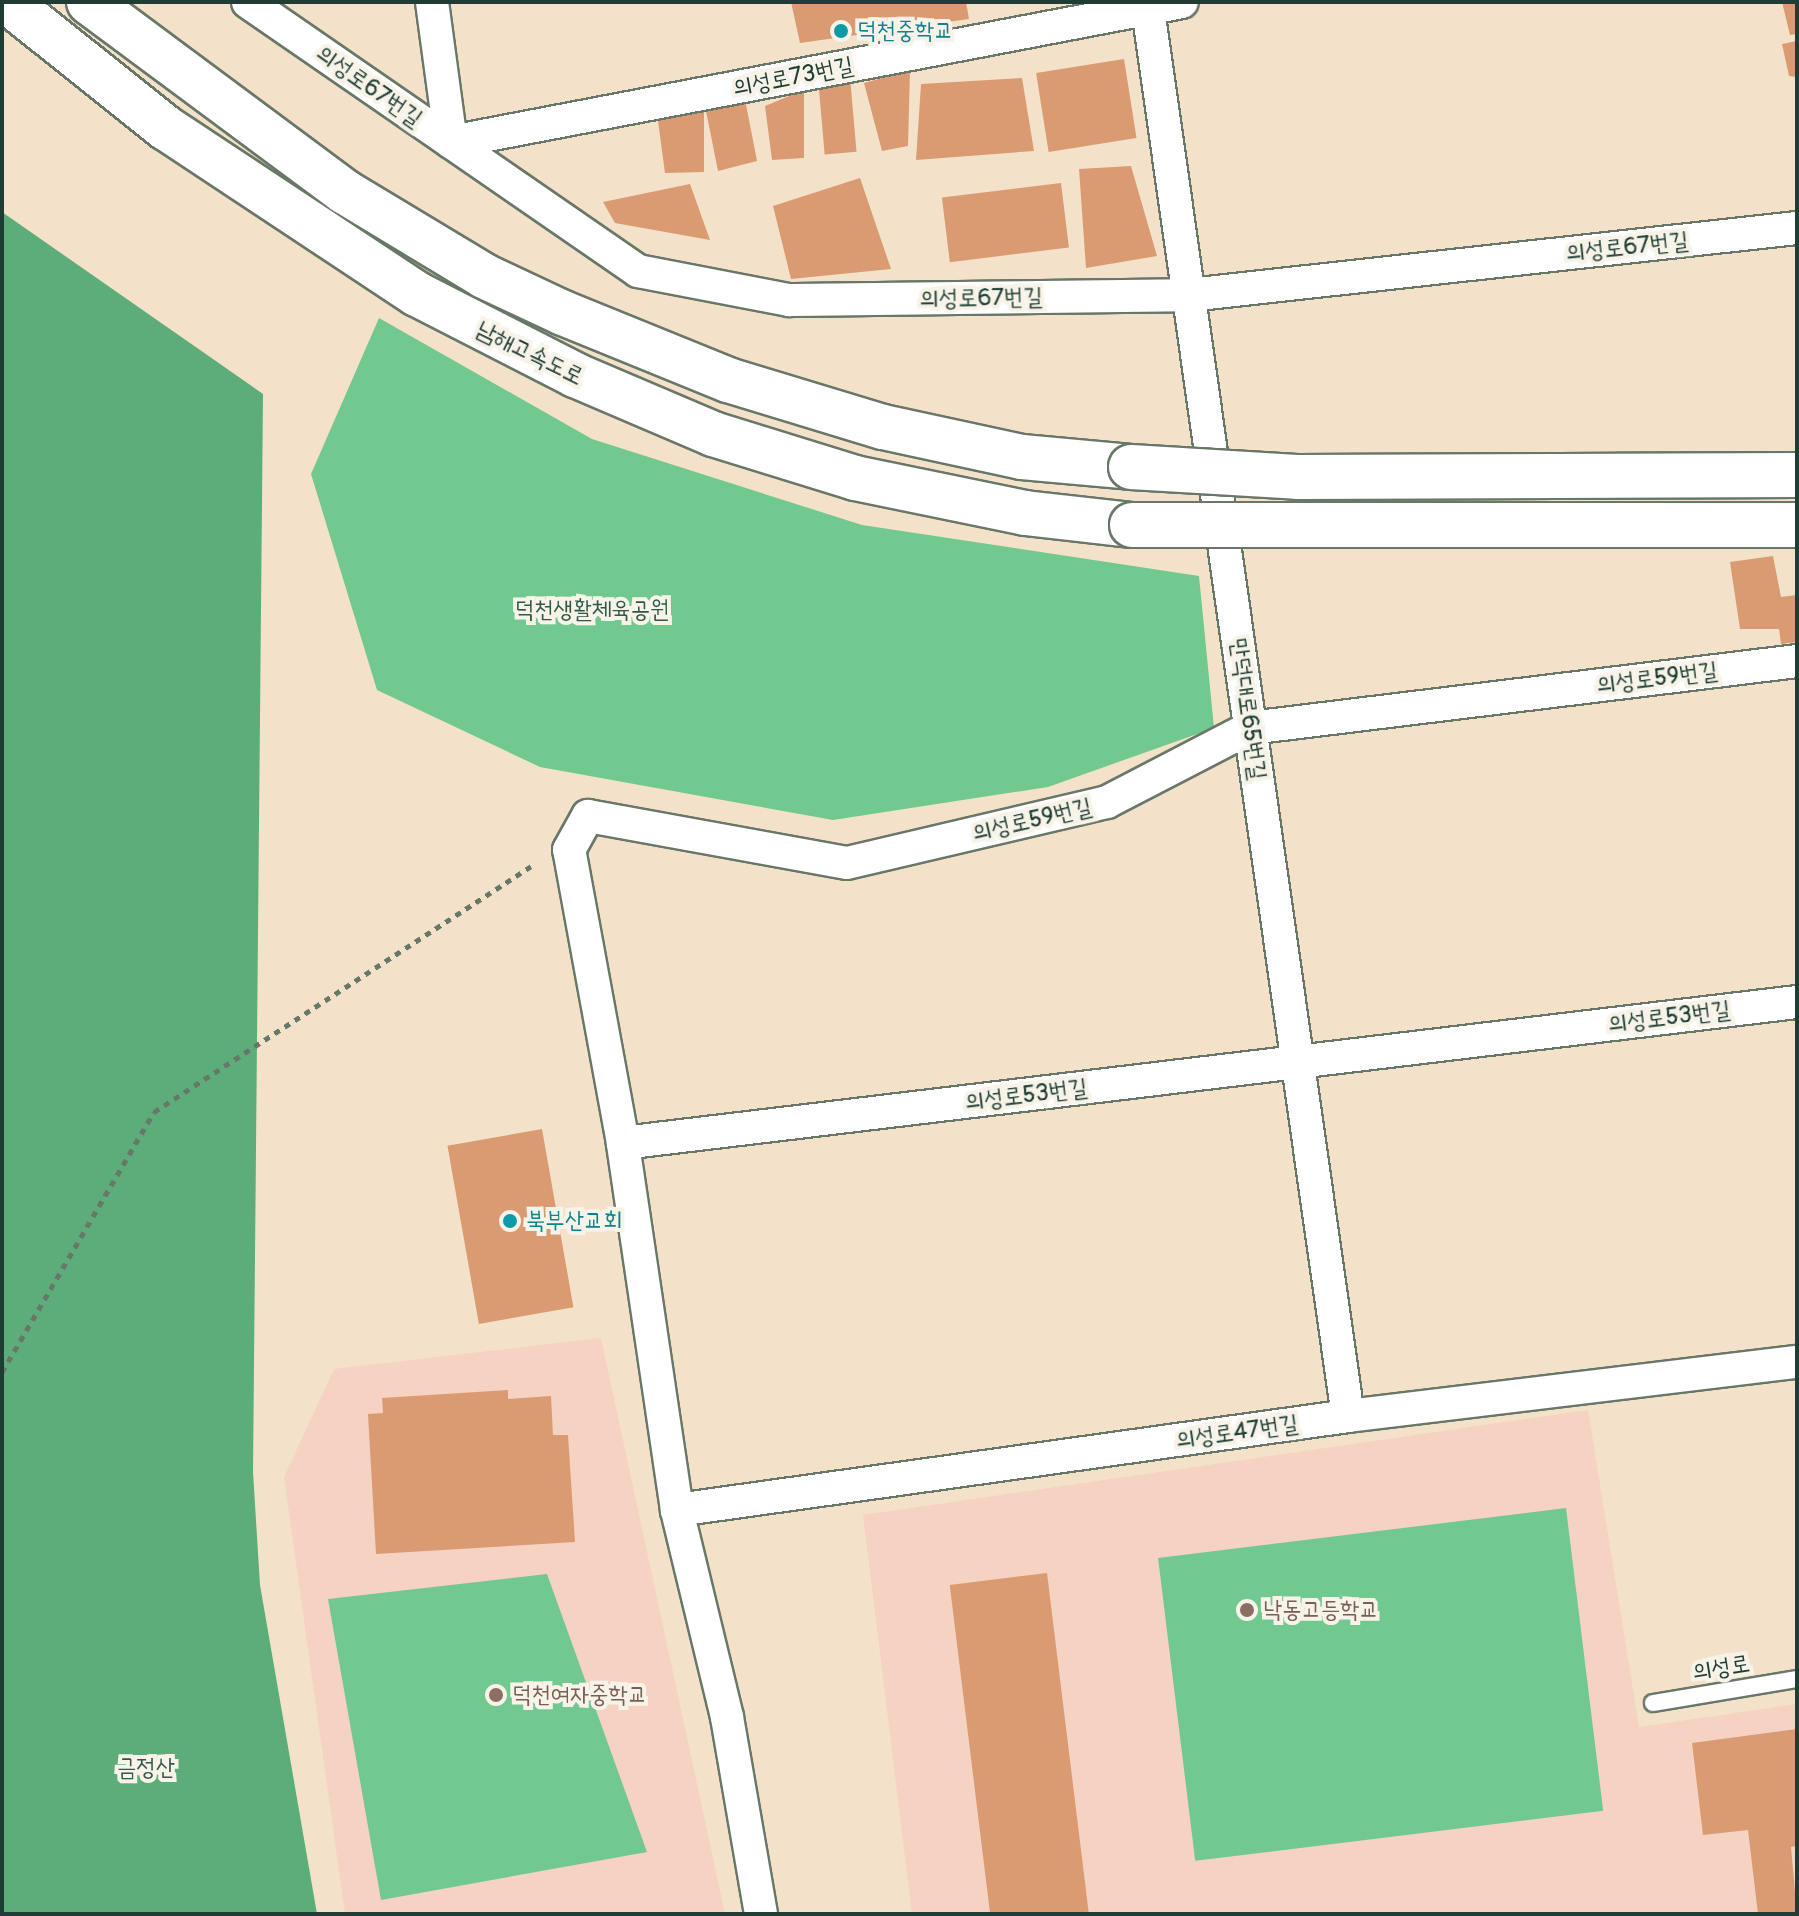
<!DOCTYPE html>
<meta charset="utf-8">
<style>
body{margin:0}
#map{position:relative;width:1799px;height:1916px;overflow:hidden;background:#f3e2c9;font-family:Pangolin,"Poor Story",sans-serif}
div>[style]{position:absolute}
.built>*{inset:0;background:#f5d2c2}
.green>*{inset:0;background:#71c990;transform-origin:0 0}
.forest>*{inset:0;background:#5cad7a}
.building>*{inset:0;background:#da9b72;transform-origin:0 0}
.path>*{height:5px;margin-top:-2.5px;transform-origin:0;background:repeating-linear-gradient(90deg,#697768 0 6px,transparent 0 12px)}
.roads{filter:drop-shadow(2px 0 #697768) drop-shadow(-2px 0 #697768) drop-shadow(0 2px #697768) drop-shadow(0 -2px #697768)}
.service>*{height:16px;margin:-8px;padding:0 8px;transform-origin:8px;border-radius:8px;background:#fff}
.minor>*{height:32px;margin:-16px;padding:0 16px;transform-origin:16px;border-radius:16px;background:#fff}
.trunk>*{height:44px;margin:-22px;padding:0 22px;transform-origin:22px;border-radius:22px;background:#fff}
.bridges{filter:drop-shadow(2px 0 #697768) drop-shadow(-2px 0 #697768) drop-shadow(0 2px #697768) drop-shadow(0 -2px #697768)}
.trunk-bridge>*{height:44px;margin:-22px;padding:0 22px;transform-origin:22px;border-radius:22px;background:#fff}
.dots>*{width:22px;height:22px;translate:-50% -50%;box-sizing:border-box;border:4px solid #f7f3e8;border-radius:50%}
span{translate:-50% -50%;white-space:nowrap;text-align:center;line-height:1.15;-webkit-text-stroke:8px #f7f3e8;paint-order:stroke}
.culture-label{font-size:24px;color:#0d838f}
.left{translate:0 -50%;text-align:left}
.street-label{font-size:24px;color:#1f3d34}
.park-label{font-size:24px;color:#2f5946}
.education-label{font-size:24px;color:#785e54}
.frame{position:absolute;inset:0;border:4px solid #1f3d34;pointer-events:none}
</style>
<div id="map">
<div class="built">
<i style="clip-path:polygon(601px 1338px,725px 1914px,345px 1914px,284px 1477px,334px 1369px)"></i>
<i style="clip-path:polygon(1588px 1410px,1639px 1727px,1797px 1704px,1797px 1914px,912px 1914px,863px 1515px)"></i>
</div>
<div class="green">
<i style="clip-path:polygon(379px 318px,592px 439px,862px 525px,1199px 576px,1214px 728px,1048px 787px,833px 820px,540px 767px,377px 690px,311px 474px)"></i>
<i style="left:1566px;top:1508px;width:305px;height:411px;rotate:83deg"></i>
<i style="clip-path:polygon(547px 1574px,647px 1852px,381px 1900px,328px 1599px)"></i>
</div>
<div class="forest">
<i style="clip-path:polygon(2px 212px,263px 394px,253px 1472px,260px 1585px,317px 1914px,2px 1914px)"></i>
</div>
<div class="building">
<i style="clip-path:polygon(791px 2px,966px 2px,969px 19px,800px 43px)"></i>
<i style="clip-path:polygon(1782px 2px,1797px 2px,1797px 34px,1790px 35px)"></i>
<i style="clip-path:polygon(1797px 41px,1797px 77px,1789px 76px,1782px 44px)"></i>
<i style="left:1124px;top:59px;width:80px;height:89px;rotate:81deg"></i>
<i style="clip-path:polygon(910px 70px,908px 146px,882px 151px,864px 83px)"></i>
<i style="left:850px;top:77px;width:75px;height:32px;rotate:85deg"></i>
<i style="clip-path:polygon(1022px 78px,1034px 151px,916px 160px,921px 84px)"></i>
<i style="clip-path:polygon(804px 90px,804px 158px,772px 160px,765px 106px)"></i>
<i style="clip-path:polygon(744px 94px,757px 161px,718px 171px,706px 111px)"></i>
<i style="clip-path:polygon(704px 102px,704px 172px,665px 173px,658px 121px)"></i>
<i style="clip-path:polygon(1131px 166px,1157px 256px,1086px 268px,1079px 169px)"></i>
<i style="clip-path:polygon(860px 178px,891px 269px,791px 279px,773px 206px)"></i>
<i style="left:1061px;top:183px;width:65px;height:120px;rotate:83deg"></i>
<i style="clip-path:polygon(690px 184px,710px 240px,615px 223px,603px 202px)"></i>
<i style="clip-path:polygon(1773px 556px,1781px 597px,1797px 595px,1797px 642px,1781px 644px,1779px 629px,1740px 629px,1730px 562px)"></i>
<i style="left:542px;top:1129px;width:181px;height:96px;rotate:80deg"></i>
<i style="clip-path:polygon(508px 1390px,508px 1399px,551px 1396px,553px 1435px,568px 1435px,575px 1542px,376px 1554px,368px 1414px,383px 1413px,382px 1398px)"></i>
<i style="left:1047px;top:1573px;width:344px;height:98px;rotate:83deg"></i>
<i style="clip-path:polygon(1797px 1729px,1797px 1846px,1791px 1847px,1797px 1914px,1758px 1914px,1748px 1830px,1703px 1835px,1692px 1743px)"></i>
</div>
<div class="path">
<i style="left:2px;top:1372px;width:301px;rotate:-59.7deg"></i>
<i style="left:154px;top:1112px;width:455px;rotate:-33.1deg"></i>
</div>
<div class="roads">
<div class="service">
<i style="left:1653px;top:1703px;width:146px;rotate:-9.5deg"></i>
</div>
<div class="minor">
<i style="left:248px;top:2px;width:474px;rotate:34.6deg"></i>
<i style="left:638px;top:271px;width:154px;rotate:10.9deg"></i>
<i style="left:789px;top:300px;width:400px;rotate:-0.7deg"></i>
<i style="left:1189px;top:295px;width:612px;rotate:-6.29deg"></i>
<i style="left:432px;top:2px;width:141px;rotate:82.3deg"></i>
<i style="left:451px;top:142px;width:744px;rotate:-10.84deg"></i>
<i style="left:1147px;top:2px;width:1428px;rotate:81.91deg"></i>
<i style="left:623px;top:1143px;width:1182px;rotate:-6.85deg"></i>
<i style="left:677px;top:1510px;width:678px;rotate:-7.97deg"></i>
<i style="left:1348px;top:1416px;width:452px;rotate:-6.9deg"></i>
<i style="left:761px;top:1914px;width:200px;rotate:-99.8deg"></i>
<i style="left:727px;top:1717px;width:213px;rotate:-103.6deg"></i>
<i style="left:677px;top:1510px;width:371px;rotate:-98.4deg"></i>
<i style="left:623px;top:1143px;width:298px;rotate:-100.4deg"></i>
<i style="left:569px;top:850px;width:39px;rotate:-61deg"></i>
<i style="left:588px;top:816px;width:263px;rotate:10.3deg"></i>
<i style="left:847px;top:863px;width:267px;rotate:-13.2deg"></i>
<i style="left:1107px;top:802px;width:161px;rotate:-27.4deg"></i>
<i style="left:1250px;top:728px;width:551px;rotate:-6.98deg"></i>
</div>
<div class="trunk">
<i style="left:8px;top:2px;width:202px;rotate:38.6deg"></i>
<i style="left:166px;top:128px;width:301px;rotate:33.5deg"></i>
<i style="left:417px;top:294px;width:178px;rotate:27.1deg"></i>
<i style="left:575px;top:375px;width:150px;rotate:23.1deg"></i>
<i style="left:713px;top:434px;width:149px;rotate:17.2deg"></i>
<i style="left:855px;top:478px;width:174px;rotate:11.6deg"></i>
<i style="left:1025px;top:513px;width:108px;rotate:6.4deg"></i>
<i style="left:89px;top:2px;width:319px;rotate:36.6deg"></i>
<i style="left:345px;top:192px;width:162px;rotate:31.1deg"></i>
<i style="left:484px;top:276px;width:87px;rotate:25.1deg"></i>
<i style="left:563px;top:313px;width:178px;rotate:22.1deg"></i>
<i style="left:728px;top:380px;width:162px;rotate:16.9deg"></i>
<i style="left:883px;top:427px;width:142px;rotate:12.2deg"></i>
<i style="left:1022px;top:457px;width:109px;rotate:5.2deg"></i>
</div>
</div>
<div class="bridges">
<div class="trunk-bridge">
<i style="left:1131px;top:467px;width:166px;rotate:3.4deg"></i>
<i style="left:1297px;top:477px;width:500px;rotate:-0.23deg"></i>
<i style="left:1132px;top:525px;width:665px"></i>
</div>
</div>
<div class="dots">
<i style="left:841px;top:31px;background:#0f9aa8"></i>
<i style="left:510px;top:1221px;background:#0f9aa8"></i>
<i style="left:1247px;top:1610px;background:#8d6e63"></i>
<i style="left:496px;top:1695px;background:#8d6e63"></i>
</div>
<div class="culture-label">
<span class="left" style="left:857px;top:31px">덕천중학교</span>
<span class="left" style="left:526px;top:1221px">북부산교회</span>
</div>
<div class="street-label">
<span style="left:793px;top:77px;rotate:-11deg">의성로73번길</span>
<span style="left:369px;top:86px;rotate:35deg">의성로67번길</span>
<span style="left:1627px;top:247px;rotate:-6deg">의성로67번길</span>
<span style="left:981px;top:298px;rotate:-1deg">의성로67번길</span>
<span style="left:530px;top:353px;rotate:26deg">남해고속도로</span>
<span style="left:1657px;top:678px;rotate:-7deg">의성로59번길</span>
<span style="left:1248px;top:709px;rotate:82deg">만덕대로65번길</span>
<span style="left:1032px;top:820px;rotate:-13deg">의성로59번길</span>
<span style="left:1669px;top:1017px;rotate:-7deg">의성로53번길</span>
<span style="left:1026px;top:1095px;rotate:-7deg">의성로53번길</span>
<span style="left:1237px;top:1432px;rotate:-8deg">의성로47번길</span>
<span style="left:1721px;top:1668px;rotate:-9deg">의성로</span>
</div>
<div class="park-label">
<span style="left:592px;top:610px">덕천생활체육공원</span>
<span style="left:146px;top:1768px">금정산</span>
</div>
<div class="education-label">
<span class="left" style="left:1263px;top:1610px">낙동고등학교</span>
<span class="left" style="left:512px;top:1695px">덕천여자중학교</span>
</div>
<div class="frame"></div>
</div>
